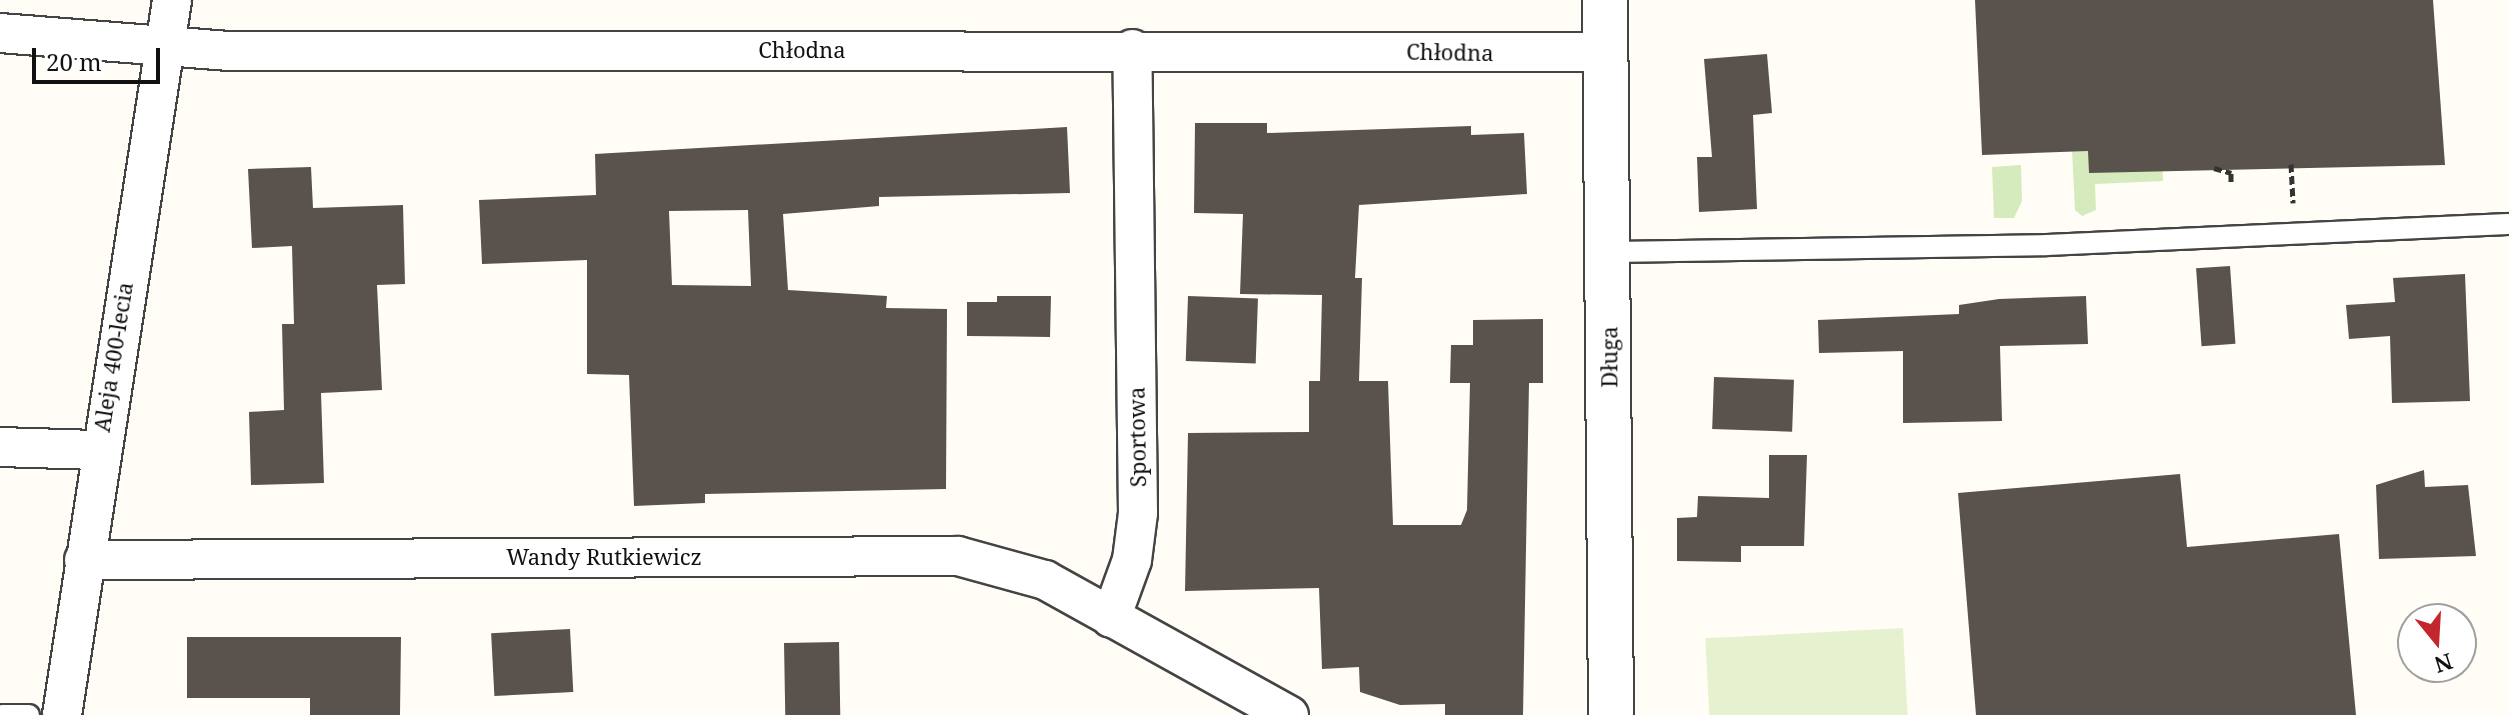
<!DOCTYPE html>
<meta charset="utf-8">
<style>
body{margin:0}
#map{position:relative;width:2509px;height:715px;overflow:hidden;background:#fffdf5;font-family:"Noto Serif",serif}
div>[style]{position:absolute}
.green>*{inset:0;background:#d5ebbd}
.pitch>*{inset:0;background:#e6f2cf;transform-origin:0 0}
.building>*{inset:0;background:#5a524d;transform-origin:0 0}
.path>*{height:5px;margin-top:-2.5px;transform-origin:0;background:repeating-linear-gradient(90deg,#333 0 8px,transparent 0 12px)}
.roads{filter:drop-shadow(2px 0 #444) drop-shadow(-2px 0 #444) drop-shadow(0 2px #444) drop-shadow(0 -2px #444)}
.service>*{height:20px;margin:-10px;padding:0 10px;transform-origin:10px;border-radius:10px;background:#fff}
.minor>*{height:38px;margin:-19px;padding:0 19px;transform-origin:19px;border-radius:19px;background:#fff}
.tertiary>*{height:44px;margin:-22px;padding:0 22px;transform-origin:22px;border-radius:22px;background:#fff}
span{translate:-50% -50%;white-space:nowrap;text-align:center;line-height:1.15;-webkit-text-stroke:8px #fff;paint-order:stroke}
.street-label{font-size:22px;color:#111}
.north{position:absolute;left:2397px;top:603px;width:80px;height:80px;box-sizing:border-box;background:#fff;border:2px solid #a0a0a0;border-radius:50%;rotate:162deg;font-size:22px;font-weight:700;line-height:32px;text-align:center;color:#111}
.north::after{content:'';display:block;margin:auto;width:28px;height:36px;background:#c4262e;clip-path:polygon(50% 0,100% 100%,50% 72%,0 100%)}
.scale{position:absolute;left:32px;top:48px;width:128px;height:36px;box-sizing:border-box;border:4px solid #111;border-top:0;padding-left:10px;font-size:24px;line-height:28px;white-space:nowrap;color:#111;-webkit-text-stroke:6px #fff;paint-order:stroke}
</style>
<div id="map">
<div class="green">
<i style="clip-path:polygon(2161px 147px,2163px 181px,2095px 184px,2096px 210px,2082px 216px,2075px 210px,2072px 151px)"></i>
<i style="clip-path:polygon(2021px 165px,2022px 201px,2014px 218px,1994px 218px,1992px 167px)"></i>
</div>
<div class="pitch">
<i style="left:1903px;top:628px;width:87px;height:198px;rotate:87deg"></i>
</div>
<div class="building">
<i style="clip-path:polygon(1975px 0,2433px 0,2445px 165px,2089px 173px,2088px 151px,1982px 155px)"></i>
<i style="clip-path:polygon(1767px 54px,1772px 113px,1753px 115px,1757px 209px,1699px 212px,1697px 157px,1712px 157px,1704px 59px)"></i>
<i style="clip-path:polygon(1195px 123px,1267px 123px,1267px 133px,1471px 126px,1471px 135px,1524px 133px,1527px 194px,1359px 205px,1355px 278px,1362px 278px,1359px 381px,1388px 381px,1393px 525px,1461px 525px,1467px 510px,1470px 383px,1450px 383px,1451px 345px,1473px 345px,1473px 320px,1543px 319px,1543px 383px,1529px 383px,1523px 715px,1445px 715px,1445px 704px,1400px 705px,1360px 692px,1359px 667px,1322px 669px,1319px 588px,1185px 591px,1188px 433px,1309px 432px,1309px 381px,1320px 381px,1322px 295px,1240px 294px,1243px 214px,1194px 213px)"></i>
<i style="clip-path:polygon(evenodd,1067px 127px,1070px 193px,879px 197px,879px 206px,783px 214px,788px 290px,887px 296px,886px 308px,947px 309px,946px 489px,705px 494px,705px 503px,634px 506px,629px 375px,587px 374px,587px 260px,482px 264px,479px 200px,596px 195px,595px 154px,1067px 127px,748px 210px,751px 286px,672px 285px,669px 211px,748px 210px)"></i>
<i style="clip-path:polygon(311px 167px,313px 208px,403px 205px,405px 284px,377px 285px,382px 390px,321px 393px,324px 483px,251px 485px,249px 412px,284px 410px,282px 324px,294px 324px,292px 246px,252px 248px,248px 169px)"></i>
<i style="left:2230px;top:266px;width:78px;height:34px;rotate:86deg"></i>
<i style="clip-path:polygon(2465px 274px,2470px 401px,2392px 403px,2390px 336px,2349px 339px,2346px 305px,2395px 302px,2393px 278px)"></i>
<i style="clip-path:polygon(997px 296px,1051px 296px,1050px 337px,967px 336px,967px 302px,997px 302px)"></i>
<i style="left:1188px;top:296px;width:70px;height:65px;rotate:2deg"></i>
<i style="clip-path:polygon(2086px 296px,2088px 344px,2000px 346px,2002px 421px,1903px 423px,1903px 351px,1819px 353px,1818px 320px,1959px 314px,1959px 305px,1999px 299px)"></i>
<i style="left:1714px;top:377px;width:80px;height:52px;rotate:2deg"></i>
<i style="clip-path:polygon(1769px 455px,1807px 455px,1804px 546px,1741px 546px,1741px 562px,1677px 561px,1677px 518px,1697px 517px,1698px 496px,1769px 498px)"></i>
<i style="clip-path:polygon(2424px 470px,2425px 487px,2468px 485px,2476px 556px,2379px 559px,2376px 485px)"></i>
<i style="clip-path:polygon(2180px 474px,2187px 547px,2339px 534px,2356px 715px,1976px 715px,1958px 493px)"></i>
<i style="left:570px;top:629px;width:63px;height:79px;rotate:87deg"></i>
<i style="clip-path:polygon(187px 637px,401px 637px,400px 715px,310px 715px,310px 698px,187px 698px)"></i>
<i style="left:839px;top:642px;width:73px;height:55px;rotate:89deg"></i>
</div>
<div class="path">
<i style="left:2291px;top:164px;width:39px;rotate:87deg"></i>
<i style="left:2214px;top:168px;width:18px;rotate:16deg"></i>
<i style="left:2231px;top:173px;width:11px;rotate:90deg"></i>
</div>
<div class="roads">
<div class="service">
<i style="left:1608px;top:252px;width:438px;rotate:-0.9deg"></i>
<i style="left:2046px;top:245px;width:463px;rotate:-2.6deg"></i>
<i style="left:2px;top:715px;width:27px"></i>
</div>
<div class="minor">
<i style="left:0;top:33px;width:229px;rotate:4.5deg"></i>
<i style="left:228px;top:51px;width:1377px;rotate:0.04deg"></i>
<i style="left:0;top:447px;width:98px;rotate:1.8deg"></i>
<i style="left:84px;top:560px;width:874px;rotate:-0.26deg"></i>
<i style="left:958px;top:556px;width:90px;rotate:15.4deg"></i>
<i style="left:1045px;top:580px;width:279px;rotate:29deg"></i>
<i style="left:1111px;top:618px;width:62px;rotate:-70.1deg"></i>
<i style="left:1132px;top:560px;width:47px;rotate:-82.7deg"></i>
<i style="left:1138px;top:513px;width:464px;rotate:-90.7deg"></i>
<i style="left:62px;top:715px;width:723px;rotate:-81.25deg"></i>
</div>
<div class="tertiary">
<i style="left:1605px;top:0;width:715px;rotate:89.52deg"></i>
</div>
</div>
<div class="street-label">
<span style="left:802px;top:50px">Chłodna</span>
<span style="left:1450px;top:52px;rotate:1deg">Chłodna</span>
<span style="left:113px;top:357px;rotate:-81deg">Aleja 400-lecia</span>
<span style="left:1609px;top:357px;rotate:-90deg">Długa</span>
<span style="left:1137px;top:437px;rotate:-91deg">Sportowa</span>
<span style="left:604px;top:557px">Wandy Rutkiewicz</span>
</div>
<div class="north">N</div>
<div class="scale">20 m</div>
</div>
